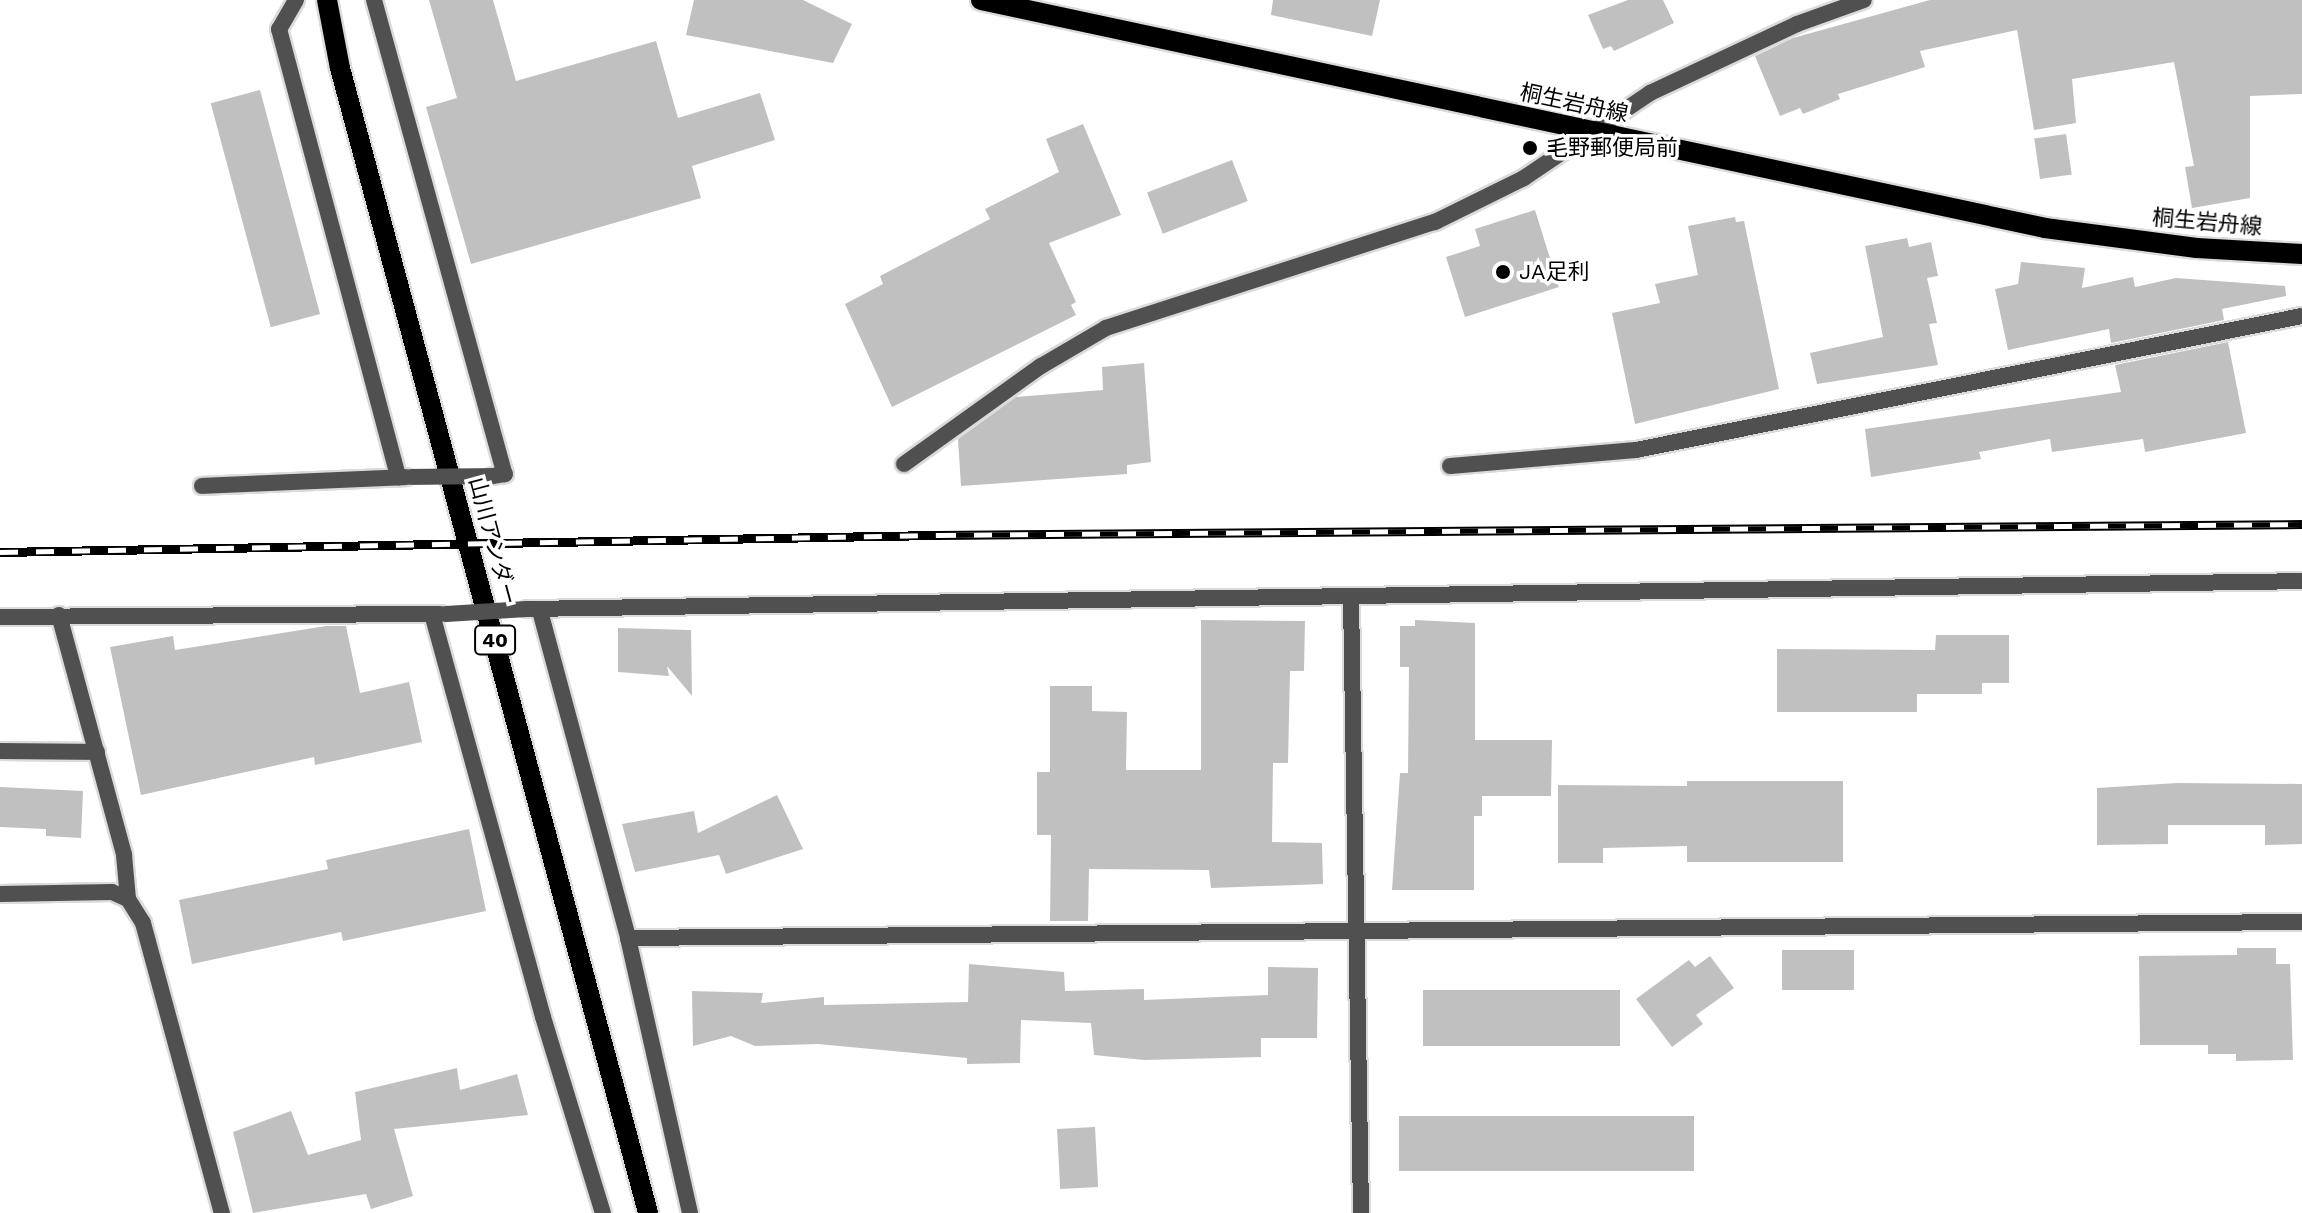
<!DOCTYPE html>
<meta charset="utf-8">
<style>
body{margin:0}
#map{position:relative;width:2302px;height:1213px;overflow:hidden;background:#fff;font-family:"Work Sans","Noto Sans JP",sans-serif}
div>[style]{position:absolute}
.building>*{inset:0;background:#c0c0c0;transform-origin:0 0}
.roads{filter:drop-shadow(2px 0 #dbdbdb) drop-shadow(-2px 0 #dbdbdb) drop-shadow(0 2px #dbdbdb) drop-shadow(0 -2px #dbdbdb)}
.service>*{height:16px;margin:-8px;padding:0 8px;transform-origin:8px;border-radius:8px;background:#505050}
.minor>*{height:16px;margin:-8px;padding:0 8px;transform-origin:8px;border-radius:8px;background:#505050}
.tertiary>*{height:16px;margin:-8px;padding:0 8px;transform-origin:8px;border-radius:8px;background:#505050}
.primary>*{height:20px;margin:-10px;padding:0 10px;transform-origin:10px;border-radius:10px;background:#000}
.rail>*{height:9px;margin-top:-4.5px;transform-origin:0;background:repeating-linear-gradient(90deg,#fff 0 18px,#000 0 36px);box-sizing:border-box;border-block:2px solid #000}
.minor-bridge>*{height:16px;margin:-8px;padding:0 8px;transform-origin:8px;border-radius:8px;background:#505050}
.dots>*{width:22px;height:22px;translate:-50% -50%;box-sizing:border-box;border:4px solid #fff;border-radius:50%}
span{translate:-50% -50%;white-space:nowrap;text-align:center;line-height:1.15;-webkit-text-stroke:7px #fff;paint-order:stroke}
.shield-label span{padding:2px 6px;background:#fff;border:2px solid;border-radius:6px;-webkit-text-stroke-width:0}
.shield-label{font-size:20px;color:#000;font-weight:700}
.street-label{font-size:22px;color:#000}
.poi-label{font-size:22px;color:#000}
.left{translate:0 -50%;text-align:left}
</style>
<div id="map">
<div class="building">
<i style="clip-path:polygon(429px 0,493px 0,516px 81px,656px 41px,678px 118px,760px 93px,775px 140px,692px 166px,701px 198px,471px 264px,426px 107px,457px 98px)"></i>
<i style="clip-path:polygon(694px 0,803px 0,852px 24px,833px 63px,686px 35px)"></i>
<i style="clip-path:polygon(1273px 0,1380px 0,1372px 36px,1271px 15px)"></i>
<i style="clip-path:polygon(1628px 0,1663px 0,1674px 23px,1614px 51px,1611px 46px,1603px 49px,1588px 15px)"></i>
<i style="clip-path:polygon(1930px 0,2302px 0,2302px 94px,2250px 96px,2250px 198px,2192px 208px,2185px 167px,2194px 166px,2174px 62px,2072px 79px,2076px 123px,2034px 130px,2017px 30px,1920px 51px,1925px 67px,1838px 94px,1840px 99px,1803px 114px,1800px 108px,1780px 116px,1755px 56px,1793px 38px)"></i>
<i style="left:260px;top:90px;width:232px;height:51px;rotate:75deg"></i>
<i style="clip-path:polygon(1083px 124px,1121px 215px,1049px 243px,1076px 302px,1071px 305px,1076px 315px,892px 407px,845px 304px,883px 284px,880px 276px,990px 219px,985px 209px,1059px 172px,1046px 139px)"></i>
<i style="left:2066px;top:134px;width:41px;height:32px;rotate:82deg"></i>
<i style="left:1232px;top:160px;width:44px;height:91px;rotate:69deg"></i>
<i style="clip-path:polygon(1535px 210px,1559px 287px,1465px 317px,1446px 257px,1480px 246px,1475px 229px)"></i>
<i style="clip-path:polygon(1735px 217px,1736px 222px,1744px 221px,1779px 389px,1635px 424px,1612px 313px,1660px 303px,1655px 284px,1698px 275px,1688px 226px)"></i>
<i style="clip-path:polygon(1907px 238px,1909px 247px,1931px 242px,1938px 276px,1927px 278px,1937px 323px,1929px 324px,1938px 365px,1817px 384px,1810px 353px,1883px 337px,1865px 246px)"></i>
<i style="clip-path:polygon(2021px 262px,2085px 268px,2082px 288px,2133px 277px,2135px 287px,2176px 278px,2285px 286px,2286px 296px,2222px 309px,2224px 320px,2111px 343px,2109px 329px,2008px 350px,1995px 289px,2018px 284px)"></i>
<i style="clip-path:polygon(2228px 342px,2246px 433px,2145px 452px,2143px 439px,2052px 452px,2050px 439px,1979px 452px,1981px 459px,1871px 477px,1865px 429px,2121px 392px,2115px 365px)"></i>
<i style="clip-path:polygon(1144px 363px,1151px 462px,1127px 465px,1127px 474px,961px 486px,958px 439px,1016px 397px,1103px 390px,1102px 367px)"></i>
<i style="clip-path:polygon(1201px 620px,1305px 621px,1304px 671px,1290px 671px,1288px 763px,1273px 763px,1272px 842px,1322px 843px,1323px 884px,1211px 888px,1209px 870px,1089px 869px,1088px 921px,1050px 921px,1051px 835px,1037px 835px,1037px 772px,1050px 772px,1050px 686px,1092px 686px,1092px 711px,1127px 712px,1126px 770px,1201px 770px)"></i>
<i style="clip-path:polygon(1415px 620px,1475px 623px,1475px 740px,1552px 740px,1551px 796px,1482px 796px,1482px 816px,1474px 816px,1474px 890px,1392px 890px,1400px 773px,1408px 773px,1409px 667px,1400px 667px,1400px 626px,1415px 626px)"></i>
<i style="clip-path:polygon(326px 626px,346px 626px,360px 693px,409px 682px,422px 742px,315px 765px,314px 757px,141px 795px,110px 647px,173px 636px,175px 650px)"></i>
<i style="clip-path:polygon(618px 628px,691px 630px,692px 696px,667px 666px,669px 676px,618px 672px)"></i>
<i style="clip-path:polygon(1936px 635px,2009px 635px,2009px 683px,1982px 683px,1982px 694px,1917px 694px,1917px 712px,1777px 712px,1777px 649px,1935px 650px)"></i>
<i style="clip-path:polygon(1687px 781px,1843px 781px,1843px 862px,1687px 862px,1687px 846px,1603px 848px,1603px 863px,1558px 863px,1558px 785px,1687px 786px)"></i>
<i style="clip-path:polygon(2177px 783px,2302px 784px,2302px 844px,2265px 845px,2265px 825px,2168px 825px,2168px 844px,2097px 845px,2097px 788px)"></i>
<i style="clip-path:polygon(0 787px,83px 791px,81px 838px,46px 836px,46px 829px,0 827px)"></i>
<i style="clip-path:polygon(777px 795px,803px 849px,726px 874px,719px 855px,635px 872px,622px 824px,694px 811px,698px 833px)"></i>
<i style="clip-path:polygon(469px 829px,486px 911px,343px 941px,341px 932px,192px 964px,179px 900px,328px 869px,326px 860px)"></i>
<i style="clip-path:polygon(2237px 948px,2276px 948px,2276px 964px,2290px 964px,2293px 1060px,2236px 1061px,2236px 1054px,2208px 1054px,2208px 1045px,2140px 1045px,2139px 956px,2237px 955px)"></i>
<i style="left:1782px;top:950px;width:72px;height:40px"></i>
<i style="clip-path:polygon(1710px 956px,1734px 988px,1696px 1015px,1703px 1024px,1672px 1047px,1636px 999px,1689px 960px,1695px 967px)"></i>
<i style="clip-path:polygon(969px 964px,1064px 972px,1065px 991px,1144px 989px,1144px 1000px,1268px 995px,1268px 967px,1318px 968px,1317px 1038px,1261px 1038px,1261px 1057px,1144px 1060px,1094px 1055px,1091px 1023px,1021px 1020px,1020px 1063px,967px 1064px,967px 1058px,818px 1044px,755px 1046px,731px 1036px,693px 1046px,692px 991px,763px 993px,761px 1003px,824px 997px,824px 1005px,968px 1002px)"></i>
<i style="left:1423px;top:990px;width:197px;height:56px"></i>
<i style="clip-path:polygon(457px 1068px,460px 1090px,517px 1074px,528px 1115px,394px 1129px,413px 1196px,371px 1209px,366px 1194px,253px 1213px,233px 1132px,291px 1111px,308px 1155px,361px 1140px,355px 1092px)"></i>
<i style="left:1399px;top:1116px;width:295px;height:55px"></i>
<i style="left:1095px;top:1127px;width:60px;height:38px;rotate:87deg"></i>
</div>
<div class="roads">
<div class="service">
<i style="left:904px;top:464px;width:168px;rotate:-35.6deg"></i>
<i style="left:1041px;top:366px;width:75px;rotate:-30.3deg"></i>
<i style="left:1106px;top:328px;width:346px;rotate:-17.9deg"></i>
<i style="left:1435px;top:222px;width:99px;rotate:-26.3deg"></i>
<i style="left:1524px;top:178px;width:152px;rotate:-34deg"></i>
<i style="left:1650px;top:93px;width:162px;rotate:-25.1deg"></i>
<i style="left:1797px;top:24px;width:71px;rotate:-19.7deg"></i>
</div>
<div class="minor">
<i style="left:296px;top:0;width:34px;rotate:120deg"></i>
<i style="left:279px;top:29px;width:464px;rotate:75.1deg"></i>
<i style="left:374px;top:0;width:492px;rotate:74.6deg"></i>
<i style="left:505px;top:474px;width:13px;rotate:171deg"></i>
<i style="left:1450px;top:466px;width:187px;rotate:-4.9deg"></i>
<i style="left:1636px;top:450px;width:679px;rotate:-11.38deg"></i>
<i style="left:202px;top:486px;width:204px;rotate:-2.5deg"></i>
<i style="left:1351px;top:597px;width:616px;rotate:89.07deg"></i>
<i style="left:527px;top:609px;width:1775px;rotate:-0.9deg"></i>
<i style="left:540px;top:611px;width:339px;rotate:74.9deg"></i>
<i style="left:628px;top:938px;width:282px;rotate:77.3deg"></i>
<i style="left:432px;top:614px;width:418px;rotate:74.6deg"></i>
<i style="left:543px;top:1017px;width:205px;rotate:73deg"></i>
<i style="left:59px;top:615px;width:249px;rotate:74.8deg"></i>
<i style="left:124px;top:855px;width:44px;rotate:84.8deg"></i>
<i style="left:0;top:617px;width:440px;rotate:-0.4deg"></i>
<i style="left:0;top:751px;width:97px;rotate:0.6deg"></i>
<i style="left:628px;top:938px;width:1674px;rotate:-0.55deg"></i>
</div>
<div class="tertiary">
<i style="left:0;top:894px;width:112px;rotate:-1deg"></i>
<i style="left:112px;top:892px;width:17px;rotate:24deg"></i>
<i style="left:128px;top:899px;width:28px;rotate:58deg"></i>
<i style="left:143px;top:923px;width:301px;rotate:74.8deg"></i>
</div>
<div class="primary">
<i style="left:327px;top:0;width:69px;rotate:79.2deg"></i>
<i style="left:340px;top:68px;width:1186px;rotate:74.94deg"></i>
<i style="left:981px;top:0;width:1088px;rotate:12.09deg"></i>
<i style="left:2045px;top:228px;width:153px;rotate:7.5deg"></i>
<i style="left:2197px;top:248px;width:105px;rotate:3.3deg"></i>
</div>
</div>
<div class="rail">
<i style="left:0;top:552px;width:938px;rotate:-1.04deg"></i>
<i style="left:938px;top:535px;width:1364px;rotate:-0.46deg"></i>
</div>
<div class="minor-bridge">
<i style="left:412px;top:477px;width:80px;rotate:-0.7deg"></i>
<i style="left:446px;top:614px;width:81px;rotate:-3.5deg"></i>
</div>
<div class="dots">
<i style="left:1530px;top:148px;background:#000"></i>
<i style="left:1503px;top:272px;background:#000"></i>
</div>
<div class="shield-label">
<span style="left:495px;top:640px">40</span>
</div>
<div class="street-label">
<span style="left:1574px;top:103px;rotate:12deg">桐生岩舟線</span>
<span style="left:2207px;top:222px;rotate:5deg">桐生岩舟線</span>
<span style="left:493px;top:541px;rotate:75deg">山川アンダー</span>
</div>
<div class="poi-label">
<span class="left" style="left:1546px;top:148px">毛野郵便局前</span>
<span class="left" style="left:1519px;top:272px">JA足利</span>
</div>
</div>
